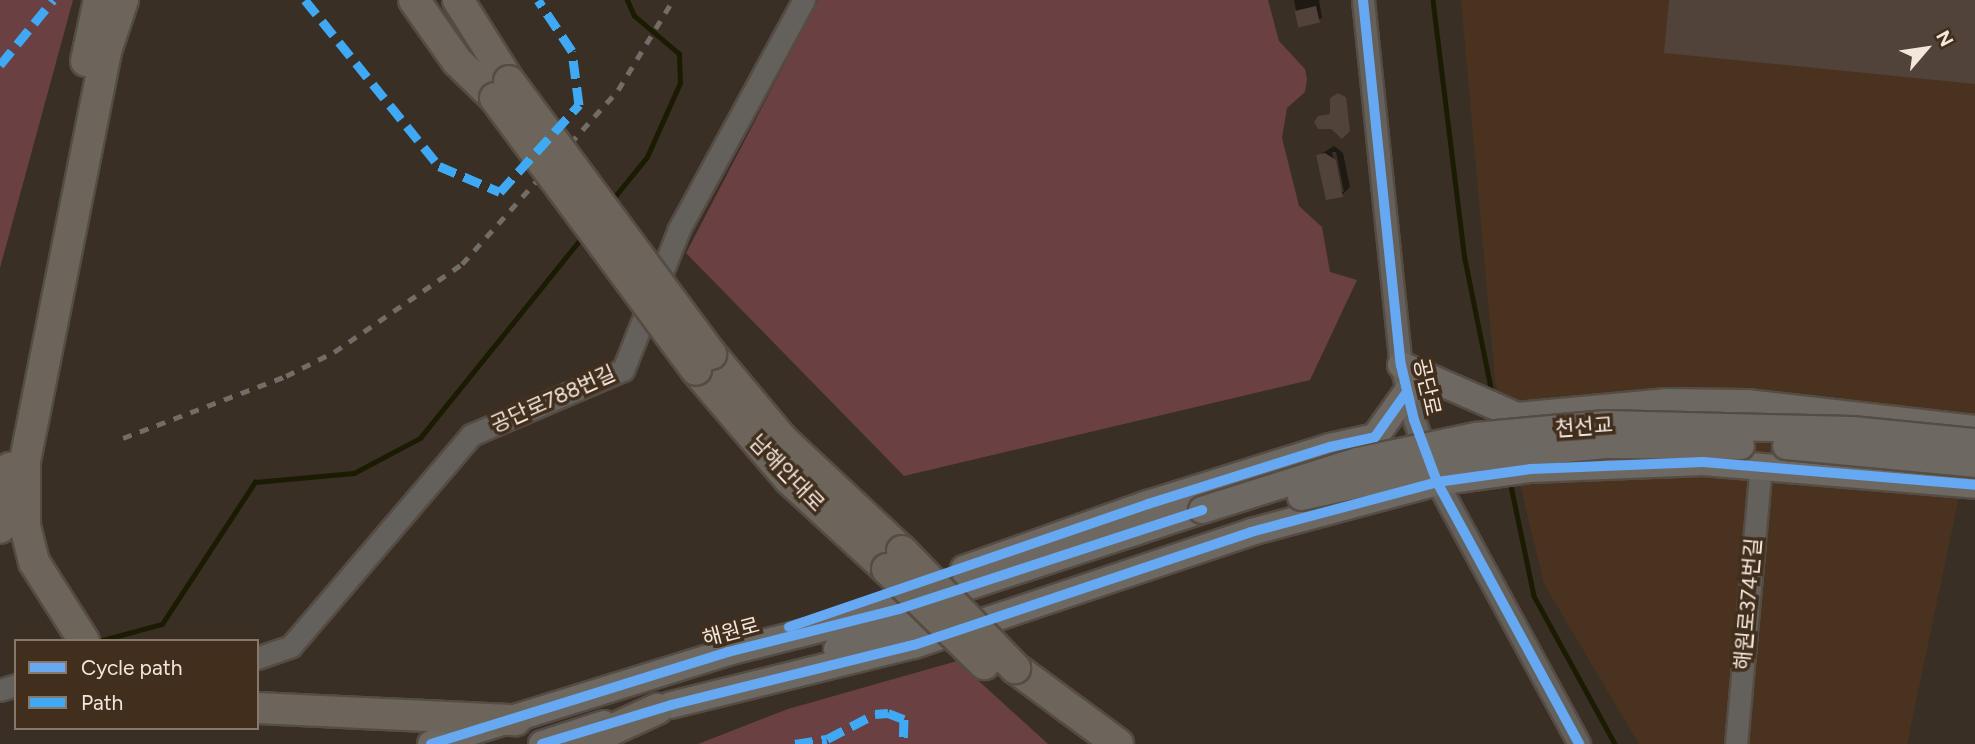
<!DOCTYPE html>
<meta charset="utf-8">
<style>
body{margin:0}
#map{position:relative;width:1975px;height:744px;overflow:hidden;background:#392f25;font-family:Figtree,"Noto Sans KR",sans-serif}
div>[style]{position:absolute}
.built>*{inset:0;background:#49331e}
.green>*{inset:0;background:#6a4042}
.shadow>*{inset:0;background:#0007}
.stream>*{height:4.5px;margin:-2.25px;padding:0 2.25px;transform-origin:2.25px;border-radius:2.25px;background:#1b1b03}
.building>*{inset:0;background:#51423a;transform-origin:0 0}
.roads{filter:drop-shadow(2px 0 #554c44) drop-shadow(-2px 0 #554c44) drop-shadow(0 2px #554c44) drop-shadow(0 -2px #554c44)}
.minor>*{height:21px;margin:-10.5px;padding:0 10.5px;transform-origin:10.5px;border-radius:10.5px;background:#64605b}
.major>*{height:26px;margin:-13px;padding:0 13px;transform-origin:13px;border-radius:13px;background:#6d6861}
.highway>*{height:30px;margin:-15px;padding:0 15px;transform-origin:15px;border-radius:15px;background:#6b655c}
.rail>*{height:4.5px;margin-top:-2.25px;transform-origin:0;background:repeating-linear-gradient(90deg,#726d67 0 9px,transparent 0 18px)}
.bridges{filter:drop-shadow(2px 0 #554c44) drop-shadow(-2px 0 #554c44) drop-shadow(0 2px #554c44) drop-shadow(0 -2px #554c44)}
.major-bridge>*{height:26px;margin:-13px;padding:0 13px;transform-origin:13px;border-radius:13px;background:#6d6861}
.highway-bridge>*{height:30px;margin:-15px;padding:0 15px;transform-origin:15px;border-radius:15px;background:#6b655c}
.quiet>*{height:9px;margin-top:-4.5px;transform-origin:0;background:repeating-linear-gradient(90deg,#3fa9f5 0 18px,transparent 0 27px)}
.cycleway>*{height:10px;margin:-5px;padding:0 5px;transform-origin:5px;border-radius:5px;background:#66a8f1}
span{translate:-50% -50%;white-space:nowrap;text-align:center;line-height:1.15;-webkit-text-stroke:7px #412e1d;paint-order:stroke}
.street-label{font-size:21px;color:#f3e7dc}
.legend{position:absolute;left:14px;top:639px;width:245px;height:91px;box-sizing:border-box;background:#412e1d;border:2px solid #887869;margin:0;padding:9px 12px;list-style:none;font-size:21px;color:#f3e7dc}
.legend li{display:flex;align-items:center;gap:14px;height:35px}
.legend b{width:35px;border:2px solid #887869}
.north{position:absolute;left:1891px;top:14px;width:70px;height:70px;-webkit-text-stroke:5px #412e1d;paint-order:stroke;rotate:61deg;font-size:19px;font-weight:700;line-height:28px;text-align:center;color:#f3e7dc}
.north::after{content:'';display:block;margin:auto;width:24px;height:32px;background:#f3e7dc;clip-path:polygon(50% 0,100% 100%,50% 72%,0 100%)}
</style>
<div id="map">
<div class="built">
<i style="clip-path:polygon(1461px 0,1975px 0,1975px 421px,1907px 744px,1639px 744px,1544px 584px,1495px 380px)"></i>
</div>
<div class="green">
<i style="clip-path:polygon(0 0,73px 0,0 268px)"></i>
<i style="clip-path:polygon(818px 0,1268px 0,1279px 41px,1305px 69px,1307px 79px,1305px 92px,1287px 108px,1282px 138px,1299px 206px,1322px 227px,1330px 272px,1357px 280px,1310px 380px,904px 476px,686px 253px)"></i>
<i style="clip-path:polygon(957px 661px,1048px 744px,698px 744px,788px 709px)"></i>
</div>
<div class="shadow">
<i style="clip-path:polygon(1294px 0,1319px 0,1322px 18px,1299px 26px)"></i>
<i style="clip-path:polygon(evenodd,1334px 146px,1343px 153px,1350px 187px,1342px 195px,1318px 156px,1334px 146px,1332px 152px,1336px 152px,1344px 192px,1340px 192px,1332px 152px)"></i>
</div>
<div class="stream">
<i style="left:1433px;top:0;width:261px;rotate:83deg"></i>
<i style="left:1465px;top:259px;width:137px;rotate:78.6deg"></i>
<i style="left:612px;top:200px;width:55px;rotate:-50.9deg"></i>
<i style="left:647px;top:157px;width:81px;rotate:-66deg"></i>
<i style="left:680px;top:83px;width:29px;rotate:-92deg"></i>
<i style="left:679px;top:54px;width:59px;rotate:-139.8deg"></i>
<i style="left:634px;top:16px;width:17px;rotate:-114deg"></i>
<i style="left:1510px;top:481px;width:117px;rotate:78.2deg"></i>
<i style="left:1534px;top:596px;width:169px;rotate:61.3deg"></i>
<i style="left:99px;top:641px;width:65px;rotate:-15.1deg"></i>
<i style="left:162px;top:624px;width:170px;rotate:-56.8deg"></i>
<i style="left:255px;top:482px;width:99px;rotate:-5.2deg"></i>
<i style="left:354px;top:473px;width:75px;rotate:-27.9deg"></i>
<i style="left:420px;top:438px;width:258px;rotate:-51.1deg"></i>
</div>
<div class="building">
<i style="clip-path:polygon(1669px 0,1975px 0,1975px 84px,1664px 53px)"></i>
<i style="left:1316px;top:6px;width:17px;height:22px;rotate:77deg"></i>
<i style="clip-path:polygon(1338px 93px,1346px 97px,1350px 131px,1342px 139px,1331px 129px,1318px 129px,1314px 122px,1318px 116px,1330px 114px,1330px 98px)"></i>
<i style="clip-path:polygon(1325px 153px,1336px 160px,1343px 197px,1326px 200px,1316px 155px)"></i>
</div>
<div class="roads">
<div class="minor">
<i style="left:1363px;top:0;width:367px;rotate:84.1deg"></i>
<i style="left:1401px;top:365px;width:57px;rotate:76.7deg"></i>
<i style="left:1414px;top:420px;width:66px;rotate:69.6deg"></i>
<i style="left:1437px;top:482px;width:298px;rotate:61.5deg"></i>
<i style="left:257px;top:658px;width:36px;rotate:-19deg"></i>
<i style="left:291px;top:646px;width:277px;rotate:-49.5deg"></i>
<i style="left:471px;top:435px;width:165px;rotate:-23.2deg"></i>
<i style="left:623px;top:370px;width:152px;rotate:-68.3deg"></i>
<i style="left:679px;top:229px;width:261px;rotate:-61.4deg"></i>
<i style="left:0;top:690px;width:17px;rotate:-17deg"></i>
<i style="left:1736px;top:744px;width:281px;rotate:-84.9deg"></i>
</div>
<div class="major">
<i style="left:1401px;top:365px;width:127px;rotate:23.7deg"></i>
<i style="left:1517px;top:416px;width:148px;rotate:-5.4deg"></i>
<i style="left:1664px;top:402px;width:83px;rotate:0.7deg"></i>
<i style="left:1747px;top:403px;width:229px;rotate:6.5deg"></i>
<i style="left:964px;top:569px;width:195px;rotate:-19.5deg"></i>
<i style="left:1148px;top:504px;width:191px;rotate:-17.4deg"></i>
<i style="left:1330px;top:447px;width:46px;rotate:-12.5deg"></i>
<i style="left:1375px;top:437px;width:55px;rotate:-54.6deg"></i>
<i style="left:837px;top:649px;width:98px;rotate:-18.4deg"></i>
<i style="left:671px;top:705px;width:250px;rotate:-13.9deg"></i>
<i style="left:914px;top:645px;width:355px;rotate:-18.5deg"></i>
<i style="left:1251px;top:532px;width:193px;rotate:-15deg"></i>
<i style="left:1437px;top:482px;width:95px;rotate:-7.9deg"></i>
<i style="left:1531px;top:469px;width:172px;rotate:-2.3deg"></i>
<i style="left:1703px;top:462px;width:273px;rotate:4.8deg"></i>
<i style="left:431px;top:744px;width:311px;rotate:-17.2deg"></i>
<i style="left:728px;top:652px;width:176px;rotate:-14.1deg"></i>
<i style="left:899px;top:609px;width:319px;rotate:-18.1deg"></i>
<i style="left:542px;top:744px;width:65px;rotate:-17.9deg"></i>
</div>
<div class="highway">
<i style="left:414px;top:0;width:75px;rotate:54.8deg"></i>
<i style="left:457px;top:61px;width:53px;rotate:44.2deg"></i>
<i style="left:458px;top:0;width:96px;rotate:57.8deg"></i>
<i style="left:86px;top:61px;width:62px;rotate:-78deg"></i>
<i style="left:711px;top:354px;width:112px;rotate:50.1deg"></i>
<i style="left:783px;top:440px;width:163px;rotate:43deg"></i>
<i style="left:696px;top:370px;width:143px;rotate:49.5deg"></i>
<i style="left:789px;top:479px;width:133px;rotate:42.6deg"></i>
<i style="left:0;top:528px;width:61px;rotate:-80.5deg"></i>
<i style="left:84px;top:641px;width:93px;rotate:-122.3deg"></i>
<i style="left:34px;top:562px;width:38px;rotate:-104deg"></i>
<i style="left:25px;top:525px;width:64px;rotate:-90deg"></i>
<i style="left:25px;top:461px;width:421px;rotate:-78.8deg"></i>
<i style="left:107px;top:48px;width:51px;rotate:-71.6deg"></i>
<i style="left:1015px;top:668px;width:128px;rotate:36.4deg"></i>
<i style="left:257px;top:708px;width:259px;rotate:2.7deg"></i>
<i style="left:581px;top:744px;width:84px;rotate:-24.7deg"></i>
</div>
</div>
<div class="rail">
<i style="left:123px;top:438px;width:174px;rotate:-20.8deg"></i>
<i style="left:286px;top:376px;width:54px;rotate:-26.6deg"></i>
<i style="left:334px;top:352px;width:155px;rotate:-34.5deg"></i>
<i style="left:462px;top:264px;width:234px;rotate:-48.1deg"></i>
<i style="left:618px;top:90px;width:105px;rotate:-58.6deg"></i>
</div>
<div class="bridges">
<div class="major-bridge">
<i style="left:1786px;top:446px;width:190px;rotate:5.4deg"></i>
<i style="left:1301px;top:497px;width:189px;rotate:-12.2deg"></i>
<i style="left:1486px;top:457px;width:122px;rotate:-5.7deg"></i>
<i style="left:1607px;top:445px;width:134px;rotate:0.4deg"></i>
<i style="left:1202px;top:510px;width:163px;rotate:-17.5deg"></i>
<i style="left:1357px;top:461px;width:121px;rotate:-12deg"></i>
<i style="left:1475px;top:436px;width:131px;rotate:-5.3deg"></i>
<i style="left:1605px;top:424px;width:247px;rotate:1.4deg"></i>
<i style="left:1852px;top:430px;width:124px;rotate:5.6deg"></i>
</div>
<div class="highway-bridge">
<i style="left:509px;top:81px;width:340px;rotate:53.5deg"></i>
<i style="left:495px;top:98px;width:338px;rotate:53.5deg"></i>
<i style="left:902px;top:551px;width:163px;rotate:46deg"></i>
<i style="left:887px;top:569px;width:136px;rotate:44.4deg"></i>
</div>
</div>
<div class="quiet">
<i style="left:305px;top:0;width:213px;rotate:51.1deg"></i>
<i style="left:439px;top:166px;width:66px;rotate:23.1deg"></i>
<i style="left:500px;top:192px;width:118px;rotate:-47.8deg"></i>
<i style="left:579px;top:105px;width:54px;rotate:-97.4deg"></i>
<i style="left:572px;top:51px;width:61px;rotate:-123.7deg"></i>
<i style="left:0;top:65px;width:84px;rotate:-50.8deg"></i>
<i style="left:795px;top:744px;width:32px;rotate:-9deg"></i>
<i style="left:827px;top:739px;width:54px;rotate:-27.5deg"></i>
<i style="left:875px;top:714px;width:13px;rotate:-4deg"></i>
<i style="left:888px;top:713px;width:17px;rotate:21deg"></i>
<i style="left:904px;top:719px;width:25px;rotate:92deg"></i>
</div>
<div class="cycleway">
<i style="left:1363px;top:0;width:367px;rotate:84.1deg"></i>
<i style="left:1401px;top:365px;width:57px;rotate:76.7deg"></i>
<i style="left:1414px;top:420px;width:66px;rotate:69.6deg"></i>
<i style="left:1437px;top:482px;width:298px;rotate:61.5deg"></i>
<i style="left:789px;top:627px;width:379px;rotate:-18.9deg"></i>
<i style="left:1148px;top:504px;width:191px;rotate:-17.4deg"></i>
<i style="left:1330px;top:447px;width:46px;rotate:-12.5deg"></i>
<i style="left:1375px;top:437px;width:55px;rotate:-54.6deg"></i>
<i style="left:431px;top:744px;width:311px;rotate:-17.2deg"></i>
<i style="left:728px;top:652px;width:176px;rotate:-14.1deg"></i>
<i style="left:899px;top:609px;width:319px;rotate:-18.1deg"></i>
<i style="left:542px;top:744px;width:135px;rotate:-16.8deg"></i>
<i style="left:671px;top:705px;width:250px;rotate:-13.9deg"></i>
<i style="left:914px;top:645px;width:355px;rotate:-18.5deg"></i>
<i style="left:1251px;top:532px;width:193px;rotate:-15deg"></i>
<i style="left:1437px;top:482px;width:95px;rotate:-7.9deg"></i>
<i style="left:1531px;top:469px;width:172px;rotate:-2.3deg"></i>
<i style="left:1703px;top:462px;width:273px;rotate:4.8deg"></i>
</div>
<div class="street-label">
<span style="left:1427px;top:387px;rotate:77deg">공단로</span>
<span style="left:553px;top:399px;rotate:-24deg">공단로788번길</span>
<span style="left:1584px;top:427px;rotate:-4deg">천선교</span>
<span style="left:787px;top:473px;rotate:46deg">남해안대로</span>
<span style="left:1748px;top:604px;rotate:-85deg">해원로374번길</span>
<span style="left:731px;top:632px;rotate:-15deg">해원로</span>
</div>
<ul class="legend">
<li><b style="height:9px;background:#66a8f1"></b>Cycle path</li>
<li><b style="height:9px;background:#3fa9f5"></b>Path</li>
</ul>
<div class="north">N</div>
</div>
